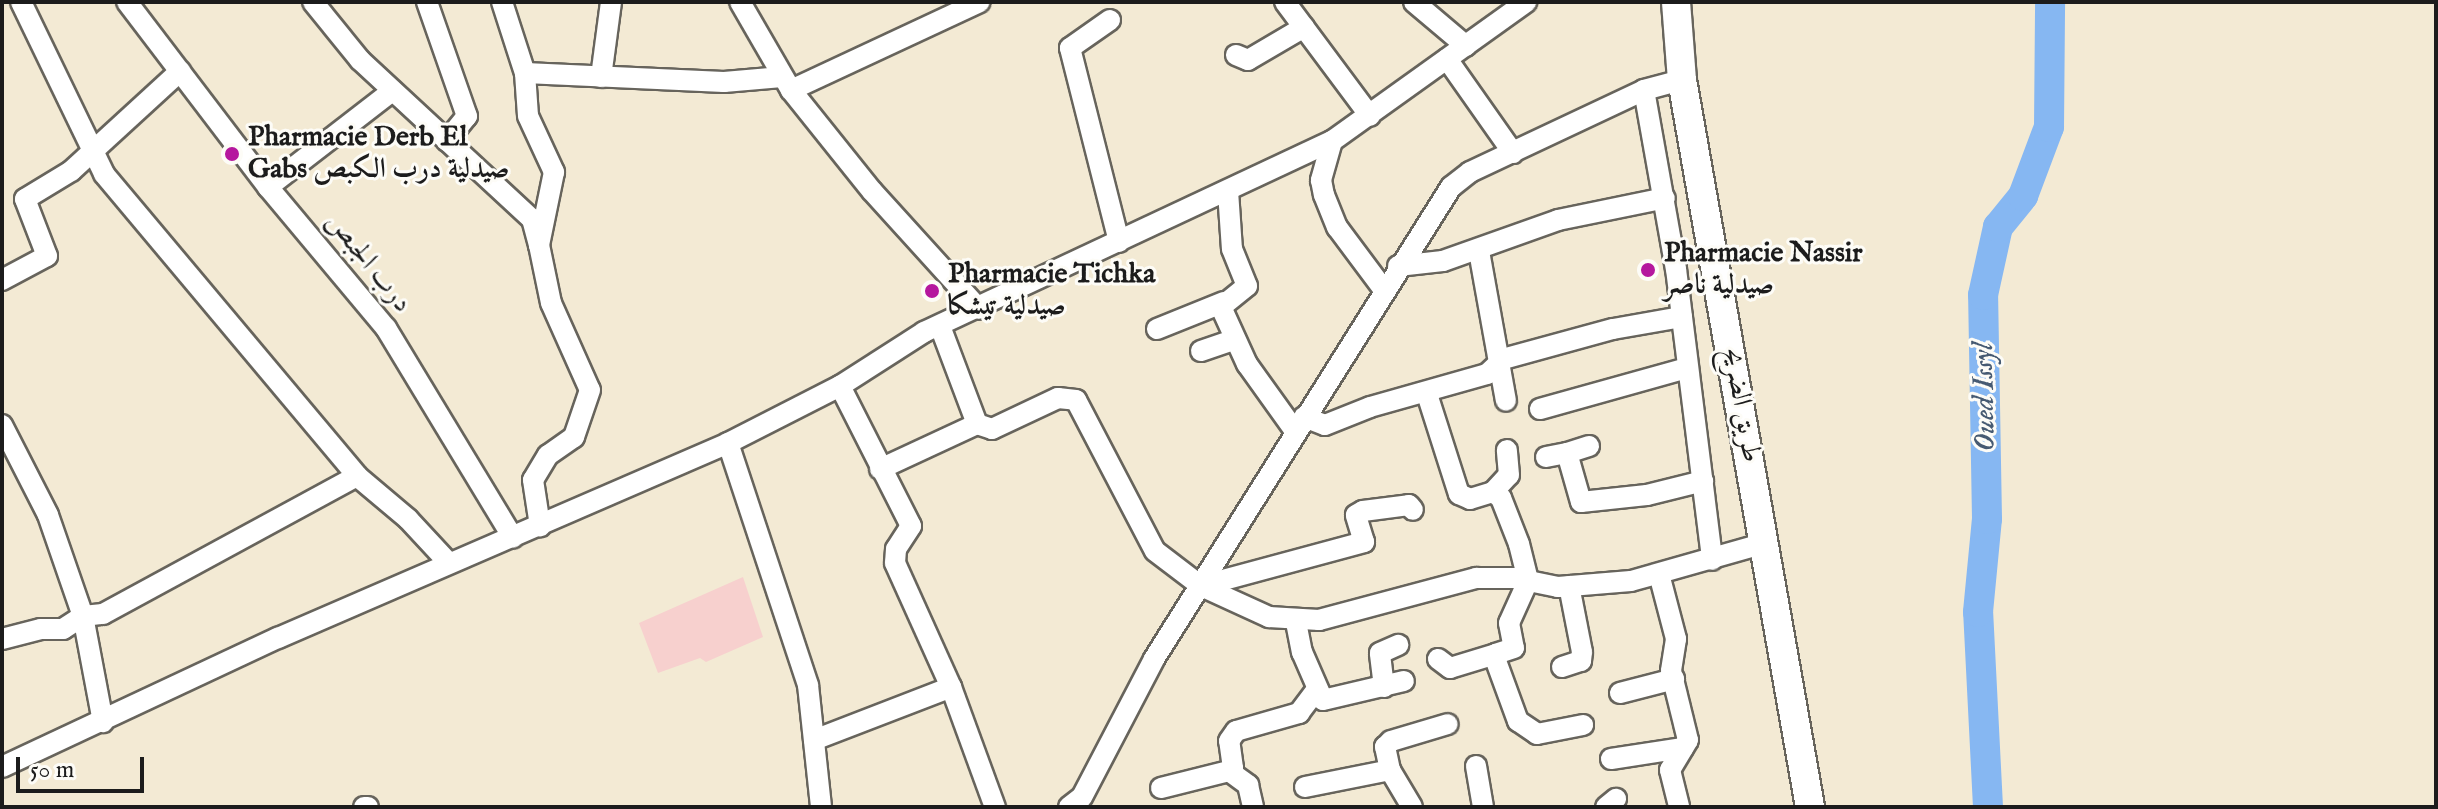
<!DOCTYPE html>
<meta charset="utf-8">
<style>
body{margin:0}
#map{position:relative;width:2438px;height:809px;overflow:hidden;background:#f3ead4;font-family:"IM FELL English",Amiri,serif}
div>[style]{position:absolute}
.built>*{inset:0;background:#f7d0ce}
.river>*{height:30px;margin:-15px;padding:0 15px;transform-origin:15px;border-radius:15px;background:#86b7f2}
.roads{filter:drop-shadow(2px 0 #67645c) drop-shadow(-2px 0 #67645c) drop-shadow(0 2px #67645c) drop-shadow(0 -2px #67645c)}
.street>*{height:20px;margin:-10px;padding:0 10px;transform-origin:10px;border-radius:10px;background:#fff}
.secondary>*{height:28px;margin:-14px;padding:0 14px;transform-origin:14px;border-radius:14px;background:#fff}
.dots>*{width:22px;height:22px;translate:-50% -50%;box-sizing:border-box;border:4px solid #fdfcf7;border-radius:50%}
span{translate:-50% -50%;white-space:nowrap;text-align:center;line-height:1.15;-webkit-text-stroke:6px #fdfcf7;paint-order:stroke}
.poi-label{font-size:28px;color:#1c1c1c;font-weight:700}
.left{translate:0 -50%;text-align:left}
.street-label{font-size:28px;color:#1c1c1c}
.water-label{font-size:30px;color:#465a72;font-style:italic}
.frame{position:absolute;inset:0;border:4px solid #1c1c1c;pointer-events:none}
.scale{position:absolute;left:16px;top:757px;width:128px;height:36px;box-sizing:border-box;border:4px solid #1c1c1c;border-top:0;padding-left:10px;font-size:24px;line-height:28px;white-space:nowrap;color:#1c1c1c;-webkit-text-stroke:6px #fdfcf7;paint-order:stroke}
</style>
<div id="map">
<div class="built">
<i style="clip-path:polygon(743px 577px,763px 637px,706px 662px,700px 658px,658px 673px,639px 623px)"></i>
</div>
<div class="river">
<i style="left:1988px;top:807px;width:195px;rotate:-92.9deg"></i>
<i style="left:1978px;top:612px;width:93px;rotate:-84.5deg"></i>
<i style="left:1987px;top:519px;width:224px;rotate:-91deg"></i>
<i style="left:1983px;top:295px;width:70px;rotate:-77.6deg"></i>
<i style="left:1998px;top:227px;width:40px;rotate:-51deg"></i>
<i style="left:2023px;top:196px;width:74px;rotate:-69.4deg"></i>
<i style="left:2049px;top:127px;width:125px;rotate:-89.5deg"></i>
</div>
<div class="roads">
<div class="street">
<i style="left:21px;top:2px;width:191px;rotate:64.2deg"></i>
<i style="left:104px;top:174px;width:394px;rotate:50deg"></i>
<i style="left:357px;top:476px;width:67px;rotate:40.1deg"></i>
<i style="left:408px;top:519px;width:59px;rotate:47.1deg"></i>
<i style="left:127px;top:2px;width:233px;rotate:52.7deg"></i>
<i style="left:268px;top:187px;width:184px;rotate:50.1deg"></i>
<i style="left:386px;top:328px;width:245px;rotate:58.8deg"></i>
<i style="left:313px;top:2px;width:75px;rotate:51deg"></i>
<i style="left:360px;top:60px;width:234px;rotate:42.8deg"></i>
<i style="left:532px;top:219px;width:27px;rotate:75deg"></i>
<i style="left:427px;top:2px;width:121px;rotate:70.7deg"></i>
<i style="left:467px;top:116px;width:32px;rotate:129deg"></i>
<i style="left:502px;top:2px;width:75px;rotate:72.1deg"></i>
<i style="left:525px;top:73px;width:43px;rotate:86deg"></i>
<i style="left:528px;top:116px;width:62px;rotate:65.1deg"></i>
<i style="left:554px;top:172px;width:75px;rotate:101.6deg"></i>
<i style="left:539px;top:245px;width:59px;rotate:78.3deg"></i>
<i style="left:551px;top:303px;width:95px;rotate:65.9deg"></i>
<i style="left:590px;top:390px;width:50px;rotate:108.8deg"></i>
<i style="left:574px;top:437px;width:32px;rotate:145deg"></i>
<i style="left:548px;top:455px;width:29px;rotate:121deg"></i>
<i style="left:533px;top:480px;width:47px;rotate:81.3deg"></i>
<i style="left:740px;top:2px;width:102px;rotate:59.9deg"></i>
<i style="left:791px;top:90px;width:129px;rotate:51.3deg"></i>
<i style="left:872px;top:191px;width:159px;rotate:47.8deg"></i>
<i style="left:1285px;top:2px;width:142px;rotate:53.3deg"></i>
<i style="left:1414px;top:2px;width:68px;rotate:40.2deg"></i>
<i style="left:1110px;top:20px;width:49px;rotate:145deg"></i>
<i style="left:1070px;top:48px;width:200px;rotate:75.8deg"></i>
<i style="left:1236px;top:55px;width:13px;rotate:23deg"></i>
<i style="left:1248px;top:60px;width:65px;rotate:-30.5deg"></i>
<i style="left:1447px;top:59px;width:115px;rotate:54.9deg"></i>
<i style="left:525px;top:73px;width:199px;rotate:2.6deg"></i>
<i style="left:724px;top:82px;width:58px;rotate:-4.9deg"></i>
<i style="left:601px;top:77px;width:76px;rotate:-82.4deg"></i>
<i style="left:791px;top:90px;width:208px;rotate:-25deg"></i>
<i style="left:1644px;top:90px;width:182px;rotate:79.9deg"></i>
<i style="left:1676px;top:269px;width:293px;rotate:82.9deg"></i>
<i style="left:1332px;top:141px;width:41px;rotate:105.8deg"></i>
<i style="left:1321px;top:180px;width:15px;rotate:79deg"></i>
<i style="left:1324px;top:195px;width:35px;rotate:68deg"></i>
<i style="left:1337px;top:227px;width:79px;rotate:53.3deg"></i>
<i style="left:268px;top:187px;width:157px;rotate:-37.7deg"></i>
<i style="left:1228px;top:191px;width:58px;rotate:86.1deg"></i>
<i style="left:1232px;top:249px;width:40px;rotate:68deg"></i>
<i style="left:1247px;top:286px;width:33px;rotate:141deg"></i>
<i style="left:1221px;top:307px;width:63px;rotate:65.5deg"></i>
<i style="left:1247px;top:364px;width:82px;rotate:54.4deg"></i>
<i style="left:1479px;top:251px;width:152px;rotate:79.8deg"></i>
<i style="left:1398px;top:266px;width:45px;rotate:-6.3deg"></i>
<i style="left:1443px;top:261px;width:122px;rotate:-19.6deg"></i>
<i style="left:1558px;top:220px;width:109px;rotate:-11.6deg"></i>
<i style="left:2px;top:280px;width:51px;rotate:-28.1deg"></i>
<i style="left:47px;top:256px;width:61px;rotate:-111.1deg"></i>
<i style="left:25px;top:199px;width:54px;rotate:-31.3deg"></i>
<i style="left:71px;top:171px;width:148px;rotate:-42.5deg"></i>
<i style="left:940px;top:326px;width:105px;rotate:69.3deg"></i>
<i style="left:977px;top:424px;width:16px;rotate:18deg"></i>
<i style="left:992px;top:429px;width:73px;rotate:-25.2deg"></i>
<i style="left:1058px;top:398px;width:18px;rotate:6deg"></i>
<i style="left:1076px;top:400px;width:170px;rotate:62.4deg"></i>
<i style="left:1155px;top:551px;width:58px;rotate:37.3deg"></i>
<i style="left:1201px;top:586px;width:75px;rotate:24.5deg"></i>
<i style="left:1269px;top:617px;width:50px;rotate:3.4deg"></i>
<i style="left:1319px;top:620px;width:163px;rotate:-15deg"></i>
<i style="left:1476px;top:578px;width:38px"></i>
<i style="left:1514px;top:578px;width:45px;rotate:11.6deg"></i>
<i style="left:1558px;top:587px;width:73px;rotate:-4.7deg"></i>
<i style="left:1631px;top:581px;width:139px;rotate:-15.8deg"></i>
<i style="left:1157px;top:329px;width:72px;rotate:-21.9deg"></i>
<i style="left:1201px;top:351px;width:34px;rotate:-19deg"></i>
<i style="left:840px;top:386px;width:157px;rotate:63.1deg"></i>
<i style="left:911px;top:526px;width:27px;rotate:123deg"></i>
<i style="left:896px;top:549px;width:14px;rotate:94deg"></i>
<i style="left:895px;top:563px;width:136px;rotate:65.7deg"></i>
<i style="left:951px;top:687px;width:128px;rotate:69.9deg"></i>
<i style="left:1427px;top:394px;width:105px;rotate:72.3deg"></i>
<i style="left:1459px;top:494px;width:12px;rotate:24deg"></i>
<i style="left:1470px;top:499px;width:24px;rotate:-17deg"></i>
<i style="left:1493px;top:492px;width:10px;rotate:37deg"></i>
<i style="left:1501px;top:498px;width:49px;rotate:68.6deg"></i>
<i style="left:1519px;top:544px;width:38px;rotate:76deg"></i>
<i style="left:1528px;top:581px;width:46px;rotate:114.3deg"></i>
<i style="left:1509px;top:623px;width:25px;rotate:79deg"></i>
<i style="left:1514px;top:648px;width:19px;rotate:162deg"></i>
<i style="left:1496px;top:654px;width:7px;rotate:90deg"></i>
<i style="left:1496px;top:661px;width:64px;rotate:69.9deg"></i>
<i style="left:1518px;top:721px;width:23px;rotate:34deg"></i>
<i style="left:1537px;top:734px;width:47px;rotate:-11.1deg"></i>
<i style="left:1540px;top:409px;width:153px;rotate:-15.6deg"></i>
<i style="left:1304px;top:417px;width:22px;rotate:21deg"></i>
<i style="left:1325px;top:425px;width:48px;rotate:-21.8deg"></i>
<i style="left:1370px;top:407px;width:122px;rotate:-15.8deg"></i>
<i style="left:1487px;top:374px;width:22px;rotate:-43deg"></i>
<i style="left:1503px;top:359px;width:114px;rotate:-15.3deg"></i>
<i style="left:1613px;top:329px;width:70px;rotate:-9.9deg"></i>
<i style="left:2px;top:425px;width:101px;rotate:62.9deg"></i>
<i style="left:48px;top:515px;width:107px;rotate:70.9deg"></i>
<i style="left:83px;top:616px;width:108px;rotate:79.3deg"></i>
<i style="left:728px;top:443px;width:255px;rotate:71.7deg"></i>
<i style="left:808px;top:685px;width:123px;rotate:83.9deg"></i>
<i style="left:1589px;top:446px;width:23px;rotate:162deg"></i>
<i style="left:1567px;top:453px;width:51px;rotate:74.1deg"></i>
<i style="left:1581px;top:502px;width:66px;rotate:-6.1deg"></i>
<i style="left:1647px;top:495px;width:58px;rotate:-14deg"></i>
<i style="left:1546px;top:457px;width:21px;rotate:-11deg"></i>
<i style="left:880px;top:469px;width:107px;rotate:-24.9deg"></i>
<i style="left:1493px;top:492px;width:23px;rotate:-47deg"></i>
<i style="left:1509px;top:475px;width:25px;rotate:-95deg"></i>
<i style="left:1659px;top:574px;width:67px;rotate:75.3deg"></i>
<i style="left:1676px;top:639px;width:32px;rotate:99deg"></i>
<i style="left:1671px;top:671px;width:71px;rotate:76.2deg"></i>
<i style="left:1688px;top:740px;width:35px;rotate:121deg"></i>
<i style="left:1670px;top:770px;width:38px;rotate:76deg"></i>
<i style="left:1201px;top:586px;width:169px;rotate:-15.1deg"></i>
<i style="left:1364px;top:542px;width:28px;rotate:-107deg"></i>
<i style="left:1356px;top:515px;width:8px;rotate:-30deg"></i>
<i style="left:1363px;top:511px;width:46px;rotate:-7.4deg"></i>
<i style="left:1409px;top:505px;width:6px;rotate:51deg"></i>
<i style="left:1296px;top:622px;width:31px;rotate:79deg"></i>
<i style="left:1302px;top:652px;width:52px;rotate:66.4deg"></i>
<i style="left:1323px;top:700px;width:83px;rotate:-13.2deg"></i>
<i style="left:2px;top:639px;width:40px;rotate:-14.4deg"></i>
<i style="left:41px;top:629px;width:22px"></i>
<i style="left:63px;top:629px;width:24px;rotate:-33deg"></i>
<i style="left:83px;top:616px;width:20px;rotate:-6deg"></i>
<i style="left:103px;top:614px;width:289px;rotate:-28.5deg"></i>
<i style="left:1438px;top:659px;width:15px;rotate:37deg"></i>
<i style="left:1450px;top:668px;width:48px;rotate:-16.9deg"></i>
<i style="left:1562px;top:667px;width:20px;rotate:-18deg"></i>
<i style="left:1581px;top:661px;width:9px;rotate:-84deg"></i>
<i style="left:1582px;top:652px;width:67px;rotate:-101.1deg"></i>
<i style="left:1384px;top:687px;width:34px;rotate:-97deg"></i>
<i style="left:1380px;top:653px;width:20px;rotate:-24deg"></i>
<i style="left:1620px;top:693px;width:56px;rotate:-14.5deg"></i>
<i style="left:814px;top:740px;width:147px;rotate:-21.1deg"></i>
<i style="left:1611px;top:759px;width:73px;rotate:-8.7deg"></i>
<i style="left:1476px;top:766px;width:42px;rotate:80.3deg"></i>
<i style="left:2px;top:767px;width:305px;rotate:-25.1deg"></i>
<i style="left:278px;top:638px;width:490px;rotate:-23.4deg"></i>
<i style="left:728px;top:443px;width:126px;rotate:-27deg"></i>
<i style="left:840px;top:386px;width:100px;rotate:-32.7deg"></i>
<i style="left:924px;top:332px;width:450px;rotate:-25.1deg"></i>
<i style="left:1332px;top:141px;width:239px;rotate:-35.6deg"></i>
<i style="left:1390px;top:770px;width:24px;rotate:-102deg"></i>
<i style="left:1385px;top:747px;width:8px;rotate:-45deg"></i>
<i style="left:1391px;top:741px;width:59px;rotate:-16.6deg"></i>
<i style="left:1229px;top:771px;width:24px;rotate:36deg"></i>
<i style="left:1248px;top:785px;width:23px;rotate:77deg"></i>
<i style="left:1305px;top:787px;width:87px;rotate:-11.3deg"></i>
<i style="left:1390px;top:770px;width:43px;rotate:59.3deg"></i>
<i style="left:1161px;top:788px;width:70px;rotate:-14deg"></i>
<i style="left:1229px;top:771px;width:5px;rotate:-37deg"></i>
<i style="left:1233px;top:768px;width:27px;rotate:-98deg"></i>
<i style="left:1229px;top:741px;width:12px;rotate:-55deg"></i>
<i style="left:1236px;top:731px;width:66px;rotate:-15.9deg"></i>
<i style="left:1299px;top:713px;width:30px;rotate:-53deg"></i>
<i style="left:364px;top:807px;width:4px"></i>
<i style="left:1069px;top:807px;width:16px;rotate:-38deg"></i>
<i style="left:1082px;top:797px;width:156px;rotate:-62.4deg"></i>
<i style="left:1154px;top:659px;width:558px;rotate:-57.82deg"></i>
<i style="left:1451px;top:187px;width:24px;rotate:-38deg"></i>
<i style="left:1470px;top:172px;width:192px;rotate:-25.2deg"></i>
<i style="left:1644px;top:90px;width:39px;rotate:-15deg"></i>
<i style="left:1606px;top:807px;width:13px;rotate:-39deg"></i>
</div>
<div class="secondary">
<i style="left:1676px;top:2px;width:78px;rotate:85.6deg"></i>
<i style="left:1682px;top:80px;width:738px;rotate:80.01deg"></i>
</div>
</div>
<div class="dots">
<i style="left:232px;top:154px;background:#b5179e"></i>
<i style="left:1648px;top:270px;background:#b5179e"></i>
<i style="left:932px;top:291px;background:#b5179e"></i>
</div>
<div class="poi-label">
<span class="left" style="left:248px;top:154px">Pharmacie Derb El<br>Gabs صيدلية درب الكبص</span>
<span class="left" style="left:1664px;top:270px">Pharmacie Nassir<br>صيدلية ناصر</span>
<span class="left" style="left:948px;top:291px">Pharmacie Tichka<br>صيدلية تيشكا</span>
</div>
<div class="street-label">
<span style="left:368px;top:263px;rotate:51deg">درب الجبص</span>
<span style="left:1741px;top:405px;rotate:80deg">طريق الضريح</span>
</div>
<div class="water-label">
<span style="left:1985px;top:397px;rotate:-91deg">Oued Issyl</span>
</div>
<div class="frame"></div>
<div class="scale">50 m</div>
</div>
